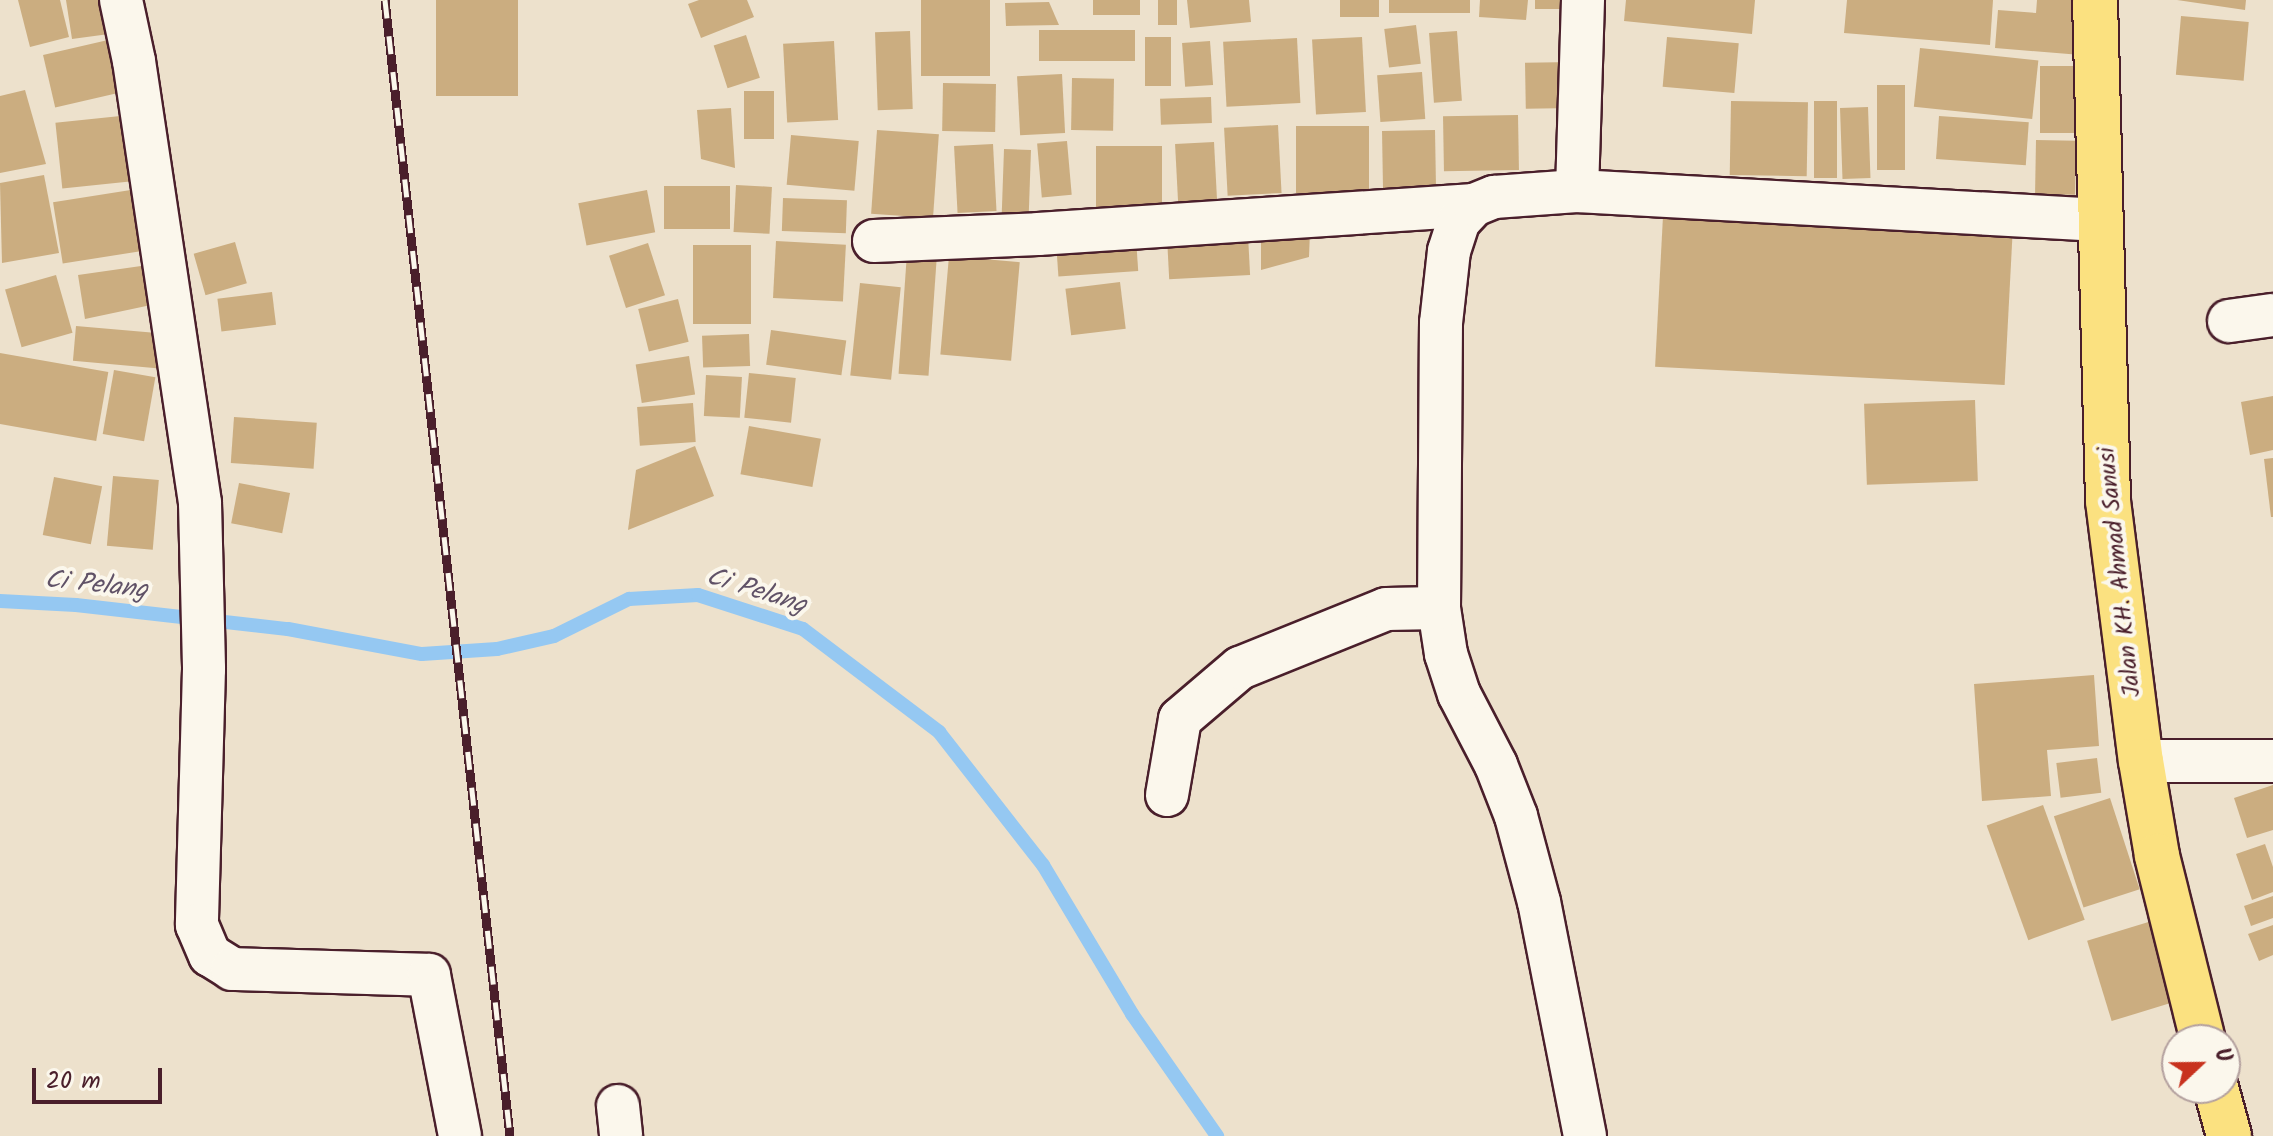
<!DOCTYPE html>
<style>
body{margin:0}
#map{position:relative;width:2273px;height:1136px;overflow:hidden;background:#ede1cc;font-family:Kalam,sans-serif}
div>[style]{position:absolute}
.stream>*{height:14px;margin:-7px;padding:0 7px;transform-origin:7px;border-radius:7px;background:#95c8f2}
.building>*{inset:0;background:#cbad80;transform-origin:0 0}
.roads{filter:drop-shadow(2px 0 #4a1f2b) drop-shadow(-2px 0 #4a1f2b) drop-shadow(0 2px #4a1f2b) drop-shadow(0 -2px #4a1f2b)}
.minor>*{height:42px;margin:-21px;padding:0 21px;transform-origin:21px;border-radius:21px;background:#fbf7ec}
.highway>*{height:44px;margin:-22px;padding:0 22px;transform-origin:22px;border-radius:22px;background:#fbe180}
.rail>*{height:9px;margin-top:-4.5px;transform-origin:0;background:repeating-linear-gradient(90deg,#fbf7ec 0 18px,#4a1f2b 0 36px);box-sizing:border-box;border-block:2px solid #4a1f2b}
span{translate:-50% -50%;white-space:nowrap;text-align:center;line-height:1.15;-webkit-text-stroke:8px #fbf7ec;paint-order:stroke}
.street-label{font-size:24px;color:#4a1f2b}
.water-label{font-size:26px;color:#605267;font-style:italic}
.north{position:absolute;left:2161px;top:1024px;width:80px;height:80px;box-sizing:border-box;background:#fbf7ec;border:2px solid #b4a19f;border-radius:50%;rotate:68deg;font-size:22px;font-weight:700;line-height:32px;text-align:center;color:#4a1f2b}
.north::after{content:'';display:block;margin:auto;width:28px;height:36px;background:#c8321e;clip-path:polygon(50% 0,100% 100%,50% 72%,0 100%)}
.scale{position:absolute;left:32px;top:1068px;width:130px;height:36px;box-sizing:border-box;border:4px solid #4a1f2b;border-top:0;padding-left:10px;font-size:24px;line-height:28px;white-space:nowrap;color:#4a1f2b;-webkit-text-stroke:6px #fbf7ec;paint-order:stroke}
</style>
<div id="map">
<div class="stream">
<i style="left:0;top:601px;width:76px;rotate:3deg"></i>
<i style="left:76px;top:605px;width:213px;rotate:6.5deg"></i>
<i style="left:288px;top:629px;width:136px;rotate:10.6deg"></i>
<i style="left:422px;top:654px;width:75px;rotate:-3.8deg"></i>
<i style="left:497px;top:649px;width:58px;rotate:-12.8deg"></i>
<i style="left:554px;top:636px;width:84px;rotate:-26.3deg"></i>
<i style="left:629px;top:599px;width:69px;rotate:-3.3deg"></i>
<i style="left:698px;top:595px;width:110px;rotate:17.9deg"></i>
<i style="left:803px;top:629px;width:171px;rotate:37.1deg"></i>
<i style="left:939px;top:732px;width:169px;rotate:52deg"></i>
<i style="left:1043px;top:865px;width:174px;rotate:59.1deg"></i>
<i style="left:1132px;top:1014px;width:149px;rotate:55.1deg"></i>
</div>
<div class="building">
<i style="clip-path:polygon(18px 0,60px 0,69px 37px,30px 47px)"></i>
<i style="clip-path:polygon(66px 0,105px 0,109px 34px,72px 39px)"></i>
<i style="left:436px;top:0;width:82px;height:96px"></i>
<i style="clip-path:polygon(699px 0,747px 0,754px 17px,701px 38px,688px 4px)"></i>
<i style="left:921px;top:0;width:69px;height:76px"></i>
<i style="left:1093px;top:0;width:47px;height:15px"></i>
<i style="left:1158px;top:0;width:19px;height:25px"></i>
<i style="clip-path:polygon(1187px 0,1249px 0,1251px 22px,1190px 28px)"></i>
<i style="left:1340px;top:0;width:39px;height:17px"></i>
<i style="left:1389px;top:0;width:81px;height:13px"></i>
<i style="clip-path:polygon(1480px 0,1528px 0,1526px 20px,1479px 17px)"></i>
<i style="left:1535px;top:0;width:35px;height:9px"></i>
<i style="clip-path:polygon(1626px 0,1755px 0,1752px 34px,1624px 21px)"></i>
<i style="clip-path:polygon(1847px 0,1993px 0,1990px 45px,1844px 33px)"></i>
<i style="clip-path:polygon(2037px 0,2086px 0,2081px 55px,1995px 48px,1998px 10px,2036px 13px)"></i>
<i style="clip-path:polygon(2177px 0,2246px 0,2245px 10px)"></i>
<i style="clip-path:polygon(1049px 2px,1059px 25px,1006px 26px,1005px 3px)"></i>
<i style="left:2181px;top:16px;width:68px;height:59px;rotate:5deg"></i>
<i style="left:1416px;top:25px;width:39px;height:32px;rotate:83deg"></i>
<i style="left:1039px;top:30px;width:96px;height:31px"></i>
<i style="left:910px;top:31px;width:78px;height:35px;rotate:88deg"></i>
<i style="left:1457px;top:31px;width:70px;height:28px;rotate:86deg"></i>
<i style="left:746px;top:35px;width:45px;height:34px;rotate:72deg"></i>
<i style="left:121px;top:37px;width:54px;height:80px;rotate:77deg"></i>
<i style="left:1145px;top:37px;width:26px;height:49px"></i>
<i style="left:1362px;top:37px;width:75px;height:50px;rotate:87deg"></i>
<i style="left:1667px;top:37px;width:72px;height:50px;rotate:5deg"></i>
<i style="left:1297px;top:38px;width:65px;height:74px;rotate:87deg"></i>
<i style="left:834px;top:41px;width:79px;height:51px;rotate:87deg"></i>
<i style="left:1210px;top:41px;width:44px;height:28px;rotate:86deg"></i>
<i style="left:1920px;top:48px;width:119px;height:59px;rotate:6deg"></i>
<i style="left:1573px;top:62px;width:46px;height:48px;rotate:89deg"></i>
<i style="left:2040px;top:66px;width:44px;height:67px"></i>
<i style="left:1422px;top:72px;width:47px;height:45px;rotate:86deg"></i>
<i style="left:1062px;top:74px;width:59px;height:45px;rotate:87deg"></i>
<i style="left:1072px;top:78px;width:42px;height:52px;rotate:1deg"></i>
<i style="left:943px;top:83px;width:53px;height:48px;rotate:1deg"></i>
<i style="left:1877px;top:85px;width:28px;height:85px"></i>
<i style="clip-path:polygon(25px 90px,46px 164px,0 173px,0 96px)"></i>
<i style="left:744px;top:91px;width:30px;height:48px"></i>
<i style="left:1211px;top:97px;width:26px;height:51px;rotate:88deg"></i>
<i style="left:1731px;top:101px;width:77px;height:74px;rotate:1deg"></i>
<i style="left:1814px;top:101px;width:23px;height:77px"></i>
<i style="left:1868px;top:107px;width:71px;height:28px;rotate:88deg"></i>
<i style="clip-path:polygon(731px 108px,735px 168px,701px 159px,697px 110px)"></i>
<i style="left:130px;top:115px;width:66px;height:75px;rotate:84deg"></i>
<i style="left:1518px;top:115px;width:55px;height:75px;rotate:89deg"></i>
<i style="left:1939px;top:116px;width:90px;height:43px;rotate:4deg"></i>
<i style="left:1278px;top:125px;width:68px;height:54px;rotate:87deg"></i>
<i style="left:1296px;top:126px;width:73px;height:67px"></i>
<i style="left:877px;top:130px;width:62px;height:84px;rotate:4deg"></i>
<i style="left:1435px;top:130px;width:64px;height:53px;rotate:89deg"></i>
<i style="left:791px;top:135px;width:68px;height:50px;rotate:5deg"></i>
<i style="left:2036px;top:140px;width:40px;height:54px;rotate:1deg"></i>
<i style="left:1067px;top:141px;width:54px;height:30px;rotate:85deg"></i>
<i style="left:1214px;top:142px;width:65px;height:39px;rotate:87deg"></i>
<i style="left:993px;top:144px;width:67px;height:39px;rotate:87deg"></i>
<i style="left:1096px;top:146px;width:66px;height:68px"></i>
<i style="left:1004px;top:149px;width:27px;height:64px;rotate:2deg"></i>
<i style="clip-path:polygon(44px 175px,59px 253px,2px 263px,0 183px)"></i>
<i style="left:736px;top:185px;width:36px;height:47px;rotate:3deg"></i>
<i style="left:664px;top:186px;width:66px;height:43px"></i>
<i style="left:137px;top:189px;width:62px;height:85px;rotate:81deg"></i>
<i style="left:647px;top:190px;width:43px;height:70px;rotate:79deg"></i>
<i style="left:783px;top:198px;width:64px;height:33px;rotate:2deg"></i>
<i style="left:1663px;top:216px;width:350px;height:151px;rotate:3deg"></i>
<i style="clip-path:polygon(1261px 231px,1310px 231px,1309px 257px,1261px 270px)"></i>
<i style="left:1248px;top:235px;width:40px;height:81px;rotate:87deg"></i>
<i style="left:1136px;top:239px;width:32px;height:80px;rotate:86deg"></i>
<i style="left:776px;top:241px;width:70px;height:57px;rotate:3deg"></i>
<i style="left:235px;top:242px;width:43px;height:43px;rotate:74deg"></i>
<i style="left:648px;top:243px;width:55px;height:41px;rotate:72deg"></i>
<i style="left:693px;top:245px;width:58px;height:79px"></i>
<i style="left:907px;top:253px;width:30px;height:121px;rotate:4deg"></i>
<i style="left:949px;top:256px;width:71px;height:99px;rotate:5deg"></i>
<i style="clip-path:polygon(148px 265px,151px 305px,85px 319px,78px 275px)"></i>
<i style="left:56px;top:275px;width:60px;height:53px;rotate:74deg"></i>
<i style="left:1120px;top:282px;width:47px;height:55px;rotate:83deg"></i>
<i style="left:860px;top:283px;width:41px;height:93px;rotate:6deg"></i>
<i style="left:272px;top:292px;width:33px;height:55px;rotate:83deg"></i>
<i style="left:678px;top:299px;width:44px;height:41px;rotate:76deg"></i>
<i style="left:76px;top:326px;width:84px;height:35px;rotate:5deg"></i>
<i style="left:771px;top:330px;width:76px;height:35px;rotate:8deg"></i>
<i style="left:749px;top:334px;width:32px;height:47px;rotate:88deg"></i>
<i style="left:0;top:353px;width:110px;height:70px;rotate:10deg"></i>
<i style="left:689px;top:356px;width:39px;height:54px;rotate:81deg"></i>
<i style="left:114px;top:370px;width:42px;height:65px;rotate:10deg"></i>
<i style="left:749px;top:373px;width:47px;height:45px;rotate:6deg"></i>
<i style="left:706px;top:375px;width:36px;height:41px;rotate:3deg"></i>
<i style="clip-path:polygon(2273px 396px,2273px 450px,2250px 455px,2241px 402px)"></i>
<i style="left:1975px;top:400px;width:81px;height:111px;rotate:88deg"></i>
<i style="left:693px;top:403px;width:39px;height:56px;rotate:86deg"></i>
<i style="left:234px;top:417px;width:83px;height:46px;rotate:4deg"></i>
<i style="left:749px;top:426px;width:73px;height:49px;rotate:10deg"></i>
<i style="clip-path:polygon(695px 446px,714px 496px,628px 530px,636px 470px)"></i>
<i style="clip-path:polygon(2273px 458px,2273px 517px,2271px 517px,2264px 459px)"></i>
<i style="left:113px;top:476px;width:46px;height:70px;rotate:5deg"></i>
<i style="left:54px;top:477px;width:49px;height:59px;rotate:11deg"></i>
<i style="left:239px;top:483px;width:52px;height:41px;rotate:11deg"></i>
<i style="clip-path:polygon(2094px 675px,2099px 746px,2047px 750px,2051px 796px,1982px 801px,1974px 684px)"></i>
<i style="left:2097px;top:758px;width:35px;height:41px;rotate:83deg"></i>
<i style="clip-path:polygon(2273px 785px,2273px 830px,2247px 838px,2234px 798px)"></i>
<i style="left:2110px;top:798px;width:96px;height:59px;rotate:72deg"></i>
<i style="left:2043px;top:805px;width:122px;height:60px;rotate:70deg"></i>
<i style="clip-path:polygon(2265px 844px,2273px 867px,2273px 892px,2252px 900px,2236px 854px)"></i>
<i style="clip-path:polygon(2273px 896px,2273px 918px,2251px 926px,2244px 906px)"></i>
<i style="left:2155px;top:920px;width:84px;height:71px;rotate:73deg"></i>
<i style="clip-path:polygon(2273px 925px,2273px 955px,2259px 961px,2248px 934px)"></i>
</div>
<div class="roads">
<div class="minor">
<i style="left:121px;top:0;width:62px;rotate:78deg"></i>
<i style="left:134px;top:61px;width:447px;rotate:81.5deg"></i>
<i style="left:200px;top:503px;width:166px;rotate:88.6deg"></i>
<i style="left:204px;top:669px;width:256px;rotate:91.6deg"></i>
<i style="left:197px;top:925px;width:33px;rotate:67deg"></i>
<i style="left:210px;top:955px;width:26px;rotate:32deg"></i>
<i style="left:232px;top:969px;width:197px;rotate:1.7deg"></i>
<i style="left:429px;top:975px;width:164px;rotate:79.1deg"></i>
<i style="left:1577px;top:191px;width:191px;rotate:-88.2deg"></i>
<i style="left:874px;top:241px;width:164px;rotate:-2.4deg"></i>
<i style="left:1038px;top:234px;width:437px;rotate:-3.8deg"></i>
<i style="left:2229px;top:321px;width:44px;rotate:-7.8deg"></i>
<i style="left:2141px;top:761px;width:132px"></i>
<i style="left:1167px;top:795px;width:77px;rotate:-80.3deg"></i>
<i style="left:1180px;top:719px;width:79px;rotate:-40.4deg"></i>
<i style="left:1240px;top:668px;width:157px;rotate:-22deg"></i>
<i style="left:1386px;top:609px;width:53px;rotate:-1.1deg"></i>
<i style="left:618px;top:1106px;width:30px;rotate:84deg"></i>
<i style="left:1585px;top:1136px;width:238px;rotate:-101.1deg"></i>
<i style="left:1539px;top:902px;width:89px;rotate:-105deg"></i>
<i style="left:1516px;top:816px;width:55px;rotate:-111.4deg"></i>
<i style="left:1496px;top:765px;width:80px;rotate:-117.5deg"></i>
<i style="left:1459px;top:694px;width:42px;rotate:-108deg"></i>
<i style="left:1446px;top:654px;width:47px;rotate:-98.7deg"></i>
<i style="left:1439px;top:608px;width:285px;rotate:-89.6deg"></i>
<i style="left:1441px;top:323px;width:72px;rotate:-83.7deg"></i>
<i style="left:1449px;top:251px;width:32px;rotate:-72deg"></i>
<i style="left:1459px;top:221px;width:22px;rotate:-47deg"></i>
<i style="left:1474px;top:205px;width:22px;rotate:-22deg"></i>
<i style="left:1494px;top:197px;width:83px;rotate:-4.1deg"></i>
<i style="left:1577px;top:191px;width:524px;rotate:3.17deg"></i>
</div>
<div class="highway">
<i style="left:2095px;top:0;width:501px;rotate:88.51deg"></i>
<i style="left:2108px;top:501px;width:262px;rotate:82.8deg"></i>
<i style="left:2141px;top:761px;width:96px;rotate:80.4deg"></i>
<i style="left:2157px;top:856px;width:190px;rotate:76deg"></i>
<i style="left:2216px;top:1088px;width:50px;rotate:74.8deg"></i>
</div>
</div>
<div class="rail">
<i style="left:385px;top:0;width:1143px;rotate:83.72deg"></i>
</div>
<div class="street-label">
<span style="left:2120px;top:572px;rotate:-96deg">Jalan KH. Ahmad Sanusi</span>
</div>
<div class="water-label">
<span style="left:96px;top:586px;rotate:6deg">Ci Pelang</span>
<span style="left:756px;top:592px;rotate:17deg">Ci Pelang</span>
</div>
<div class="north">U</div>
<div class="scale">20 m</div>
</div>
